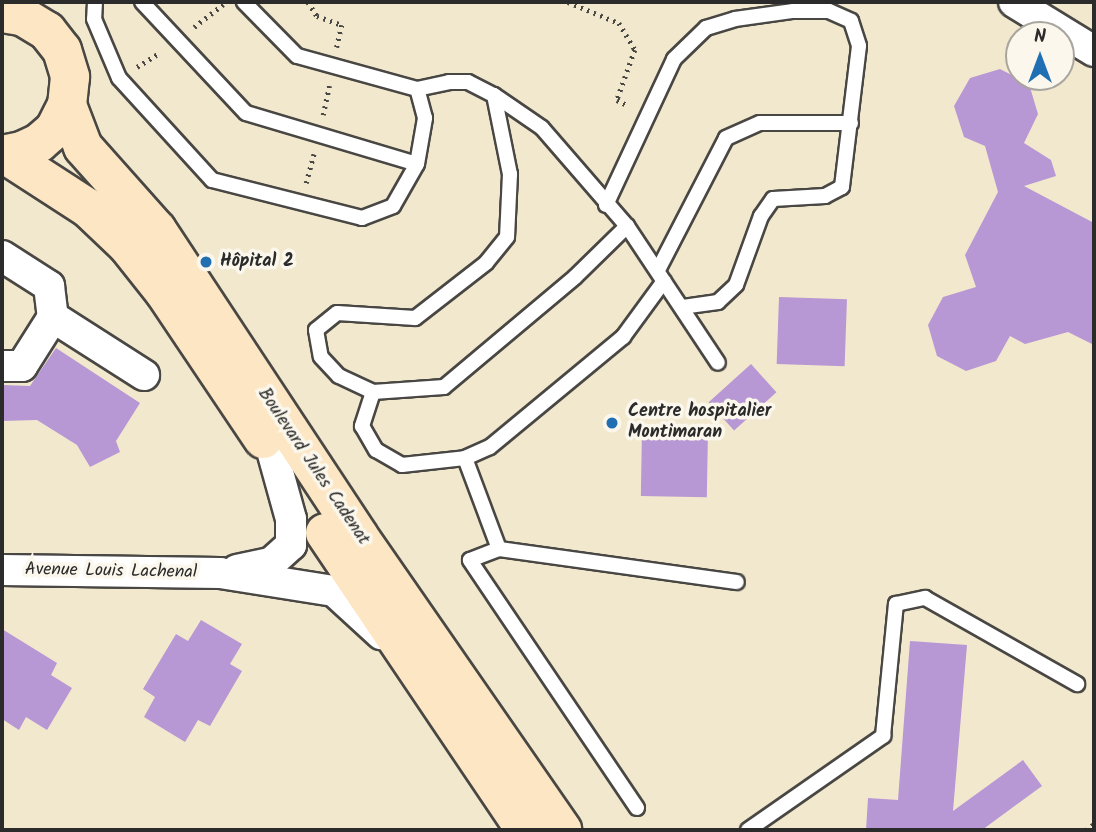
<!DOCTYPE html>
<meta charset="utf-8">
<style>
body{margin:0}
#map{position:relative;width:1096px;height:832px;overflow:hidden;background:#f2e8ce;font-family:Kalam,sans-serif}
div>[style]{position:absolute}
.building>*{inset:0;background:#b797d4;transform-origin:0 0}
.path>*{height:4.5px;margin-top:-2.25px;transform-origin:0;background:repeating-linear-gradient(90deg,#494743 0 2px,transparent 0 7px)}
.roads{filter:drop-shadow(2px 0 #494743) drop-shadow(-2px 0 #494743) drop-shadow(0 2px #494743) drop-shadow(0 -2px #494743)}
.lane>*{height:14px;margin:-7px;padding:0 7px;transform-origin:7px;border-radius:7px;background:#fff}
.street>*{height:30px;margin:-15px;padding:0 15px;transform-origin:15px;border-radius:15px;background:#fff}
.secondary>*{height:38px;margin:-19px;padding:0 19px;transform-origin:19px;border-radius:19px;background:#fce6c4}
.dots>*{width:19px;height:19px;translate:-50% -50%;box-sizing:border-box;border:4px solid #fbf7ec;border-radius:50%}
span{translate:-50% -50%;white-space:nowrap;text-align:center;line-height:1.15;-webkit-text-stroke:7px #fbf7ec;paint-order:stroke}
.poi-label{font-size:18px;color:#2b2b2b;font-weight:700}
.left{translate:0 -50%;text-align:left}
.street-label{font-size:18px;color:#2b2b2b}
.frame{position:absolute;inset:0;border:4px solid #2b2b2b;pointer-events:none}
.north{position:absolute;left:1005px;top:21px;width:70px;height:70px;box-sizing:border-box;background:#fbf7ec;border:2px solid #a8a59f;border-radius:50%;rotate:0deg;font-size:19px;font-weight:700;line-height:28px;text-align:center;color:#2b2b2b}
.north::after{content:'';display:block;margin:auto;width:24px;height:32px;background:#1f6fb2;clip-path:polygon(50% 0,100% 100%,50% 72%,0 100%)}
</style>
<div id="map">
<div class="building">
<i style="clip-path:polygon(1000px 69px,1029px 84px,1038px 114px,1024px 143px,1051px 160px,1056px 176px,1024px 186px,1094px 223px,1094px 345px,1068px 332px,1025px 344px,1010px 336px,996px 361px,966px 371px,937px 356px,928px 325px,943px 297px,976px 287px,965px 255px,998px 192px,985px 146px,964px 137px,954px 106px,970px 78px)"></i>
<i style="left:779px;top:297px;width:68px;height:67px;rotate:2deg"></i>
<i style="clip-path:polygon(56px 348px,140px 403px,116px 441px,120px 452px,90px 467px,77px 445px,37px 420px,2px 421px,2px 385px,30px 386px)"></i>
<i style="left:751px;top:364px;width:38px;height:57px;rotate:48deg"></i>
<i style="left:642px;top:429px;width:66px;height:67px;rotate:1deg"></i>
<i style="clip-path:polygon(201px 620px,242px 644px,230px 664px,242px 671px,210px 726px,198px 720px,185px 742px,144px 717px,155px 697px,143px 689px,176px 634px,188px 641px)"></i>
<i style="clip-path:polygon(2px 629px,57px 663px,51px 675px,72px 688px,47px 730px,26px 717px,19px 730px,2px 719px)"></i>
<i style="clip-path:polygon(910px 641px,967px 645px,953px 811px,1023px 760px,1042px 786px,982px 830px,866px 830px,868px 798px,898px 800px)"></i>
</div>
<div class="path">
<i style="left:308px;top:2px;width:17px;rotate:57deg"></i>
<i style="left:317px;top:16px;width:27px;rotate:20deg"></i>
<i style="left:342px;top:25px;width:23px;rotate:103deg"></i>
<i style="left:568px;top:2px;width:55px;rotate:22.4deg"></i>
<i style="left:619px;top:23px;width:31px;rotate:59deg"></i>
<i style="left:635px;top:50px;width:53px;rotate:109.8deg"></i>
<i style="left:617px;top:100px;width:13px;rotate:27deg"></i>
<i style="left:194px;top:27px;width:37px;rotate:-38deg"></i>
<i style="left:137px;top:67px;width:26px;rotate:-32deg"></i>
<i style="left:323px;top:115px;width:30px;rotate:-78deg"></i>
<i style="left:306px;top:183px;width:30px;rotate:-75deg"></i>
<i style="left:1086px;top:830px;width:10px;rotate:-37deg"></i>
</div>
<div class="roads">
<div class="lane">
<i style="left:95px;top:2px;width:17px;rotate:93deg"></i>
<i style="left:94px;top:19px;width:64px;rotate:67deg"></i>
<i style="left:119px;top:78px;width:138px;rotate:47.6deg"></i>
<i style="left:212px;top:180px;width:155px;rotate:14.2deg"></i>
<i style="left:362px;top:218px;width:33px;rotate:-21deg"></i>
<i style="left:393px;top:206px;width:48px;rotate:-60.3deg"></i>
<i style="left:417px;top:164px;width:47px;rotate:-80.1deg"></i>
<i style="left:425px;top:118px;width:30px;rotate:-105deg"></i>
<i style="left:417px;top:89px;width:124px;rotate:-164.6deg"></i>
<i style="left:297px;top:56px;width:76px;rotate:-134.5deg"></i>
<i style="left:142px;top:2px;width:152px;rotate:46.9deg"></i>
<i style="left:246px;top:113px;width:178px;rotate:16.6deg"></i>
<i style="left:417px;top:89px;width:33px;rotate:-12deg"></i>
<i style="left:449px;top:82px;width:19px"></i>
<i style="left:468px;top:82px;width:29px;rotate:27deg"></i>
<i style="left:494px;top:95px;width:81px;rotate:78.6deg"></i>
<i style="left:510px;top:174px;width:63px;rotate:92.7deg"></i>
<i style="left:507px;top:237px;width:33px;rotate:129deg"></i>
<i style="left:486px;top:263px;width:90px;rotate:142.2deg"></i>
<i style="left:415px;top:318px;width:78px;rotate:-176.3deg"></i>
<i style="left:337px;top:313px;width:27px;rotate:141deg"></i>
<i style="left:316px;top:330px;width:27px;rotate:80deg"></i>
<i style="left:321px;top:357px;width:26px;rotate:47deg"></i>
<i style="left:339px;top:376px;width:38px;rotate:25deg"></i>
<i style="left:373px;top:392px;width:71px;rotate:-4deg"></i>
<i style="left:444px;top:387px;width:171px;rotate:-40deg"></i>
<i style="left:575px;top:277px;width:73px;rotate:-44.4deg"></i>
<i style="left:494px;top:95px;width:58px;rotate:34.5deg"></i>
<i style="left:542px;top:128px;width:130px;rotate:49.1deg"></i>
<i style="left:627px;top:226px;width:164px;rotate:56.4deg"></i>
<i style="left:606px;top:205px;width:161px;rotate:-65deg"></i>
<i style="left:674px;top:59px;width:45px;rotate:-44.1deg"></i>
<i style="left:706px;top:28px;width:30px;rotate:-17deg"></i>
<i style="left:735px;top:19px;width:59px;rotate:-7.9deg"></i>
<i style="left:793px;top:11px;width:36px"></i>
<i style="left:829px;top:11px;width:24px;rotate:24deg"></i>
<i style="left:851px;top:21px;width:26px;rotate:72deg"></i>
<i style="left:859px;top:46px;width:142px;rotate:96.9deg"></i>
<i style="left:842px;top:187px;width:19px;rotate:152deg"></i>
<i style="left:825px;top:196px;width:52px;rotate:176.7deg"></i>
<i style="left:773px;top:199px;width:21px;rotate:125deg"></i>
<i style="left:761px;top:216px;width:73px;rotate:109.9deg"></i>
<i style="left:736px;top:285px;width:25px;rotate:137deg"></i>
<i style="left:718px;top:302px;width:37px;rotate:172deg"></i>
<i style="left:658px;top:270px;width:148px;rotate:-62.7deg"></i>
<i style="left:726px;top:138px;width:37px;rotate:-24deg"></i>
<i style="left:760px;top:123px;width:91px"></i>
<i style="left:373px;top:392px;width:36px;rotate:108deg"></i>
<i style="left:362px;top:426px;width:28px;rotate:60deg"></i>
<i style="left:376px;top:450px;width:30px;rotate:30deg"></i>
<i style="left:402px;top:465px;width:63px;rotate:-6.3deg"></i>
<i style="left:465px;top:458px;width:27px;rotate:-24deg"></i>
<i style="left:490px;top:447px;width:173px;rotate:-39.6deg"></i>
<i style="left:623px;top:337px;width:69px;rotate:-53.8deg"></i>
<i style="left:465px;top:458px;width:97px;rotate:69.5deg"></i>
<i style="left:637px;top:808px;width:299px;rotate:-124deg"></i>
<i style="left:470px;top:560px;width:31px;rotate:-21deg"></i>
<i style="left:499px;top:549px;width:240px;rotate:7.9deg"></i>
<i style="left:748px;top:830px;width:165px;rotate:-34.8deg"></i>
<i style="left:883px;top:736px;width:133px;rotate:-84.4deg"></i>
<i style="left:896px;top:604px;width:30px;rotate:-12deg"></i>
<i style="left:925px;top:598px;width:175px;rotate:29.5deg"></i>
</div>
<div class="street">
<i style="left:1014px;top:2px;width:94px;rotate:31.5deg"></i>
<i style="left:2px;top:256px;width:56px;rotate:32.6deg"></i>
<i style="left:49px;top:286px;width:31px;rotate:83deg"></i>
<i style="left:53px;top:317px;width:58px;rotate:122.3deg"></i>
<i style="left:22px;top:366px;width:20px;rotate:180deg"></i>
<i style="left:53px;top:317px;width:108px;rotate:32.5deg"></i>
<i style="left:2px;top:570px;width:218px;rotate:0.8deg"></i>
<i style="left:220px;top:573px;width:115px;rotate:9deg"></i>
<i style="left:334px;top:591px;width:64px;rotate:42.5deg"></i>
<i style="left:237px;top:570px;width:35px;rotate:-12deg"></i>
<i style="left:271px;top:563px;width:27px;rotate:-42deg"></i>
<i style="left:291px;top:545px;width:26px;rotate:-90deg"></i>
<i style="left:291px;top:519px;width:67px;rotate:-105.5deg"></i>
</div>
<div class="secondary">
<i style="left:2px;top:13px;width:20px;rotate:9deg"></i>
<i style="left:22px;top:16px;width:29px;rotate:31deg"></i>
<i style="left:47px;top:31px;width:24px;rotate:52deg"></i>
<i style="left:62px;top:50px;width:28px;rotate:73deg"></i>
<i style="left:70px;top:77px;width:28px;rotate:96deg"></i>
<i style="left:67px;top:105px;width:27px;rotate:117deg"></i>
<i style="left:55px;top:129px;width:21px;rotate:139deg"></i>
<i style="left:39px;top:143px;width:19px;rotate:155deg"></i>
<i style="left:22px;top:151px;width:20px;rotate:169deg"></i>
<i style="left:67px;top:105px;width:45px;rotate:69.1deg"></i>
<i style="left:83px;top:147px;width:111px;rotate:48.3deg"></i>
<i style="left:157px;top:230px;width:365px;rotate:56.6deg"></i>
<i style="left:358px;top:535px;width:359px;rotate:55.3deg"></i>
<i style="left:6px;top:155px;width:98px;rotate:32.9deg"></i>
<i style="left:88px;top:208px;width:54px;rotate:43.5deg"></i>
<i style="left:127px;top:245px;width:61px;rotate:51.6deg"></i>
<i style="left:165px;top:293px;width:176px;rotate:56.1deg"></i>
<i style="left:325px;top:533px;width:358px;rotate:56deg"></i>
</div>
</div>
<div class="dots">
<i style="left:206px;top:262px;background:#1f6fb2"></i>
<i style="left:612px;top:423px;background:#1f6fb2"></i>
</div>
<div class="poi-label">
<span class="left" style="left:220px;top:262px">Hôpital 2</span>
<span class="left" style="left:628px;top:423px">Centre hospitalier<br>Montimaran</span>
</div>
<div class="street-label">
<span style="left:313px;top:467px;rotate:56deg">Boulevard Jules Cadenat</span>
<span style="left:111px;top:572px;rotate:1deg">Avenue Louis Lachenal</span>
</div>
<div class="frame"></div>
<div class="north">N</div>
</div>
